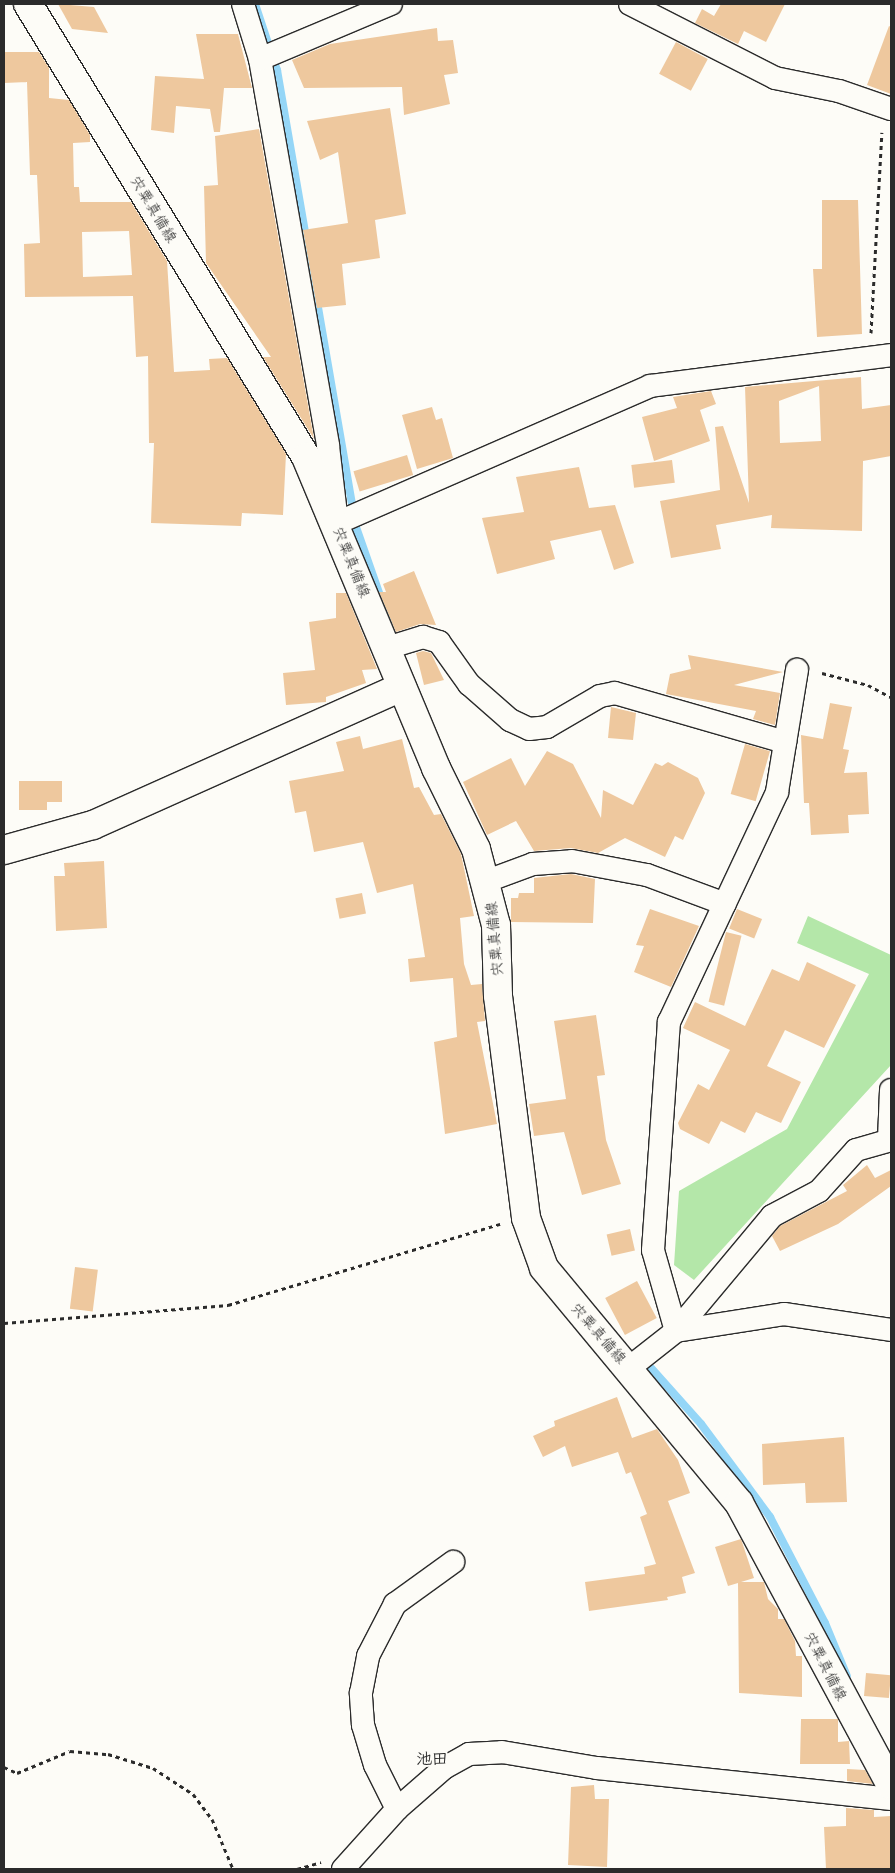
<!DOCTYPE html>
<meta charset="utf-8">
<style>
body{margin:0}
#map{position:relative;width:895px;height:1873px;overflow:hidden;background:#fdfcf7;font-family:"Patrick Hand","Klee One",sans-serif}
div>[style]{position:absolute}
.green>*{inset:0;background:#b4e7a9}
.stream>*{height:8px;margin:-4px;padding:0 4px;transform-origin:4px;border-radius:4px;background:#95d6f7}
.building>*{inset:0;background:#eec89e;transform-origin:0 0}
.path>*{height:3px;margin-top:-1.5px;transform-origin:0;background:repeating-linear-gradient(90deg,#2b2b2b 0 4px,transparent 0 8px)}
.roads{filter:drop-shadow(1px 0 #2b2b2b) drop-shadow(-1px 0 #2b2b2b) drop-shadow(0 1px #2b2b2b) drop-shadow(0 -1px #2b2b2b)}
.minor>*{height:22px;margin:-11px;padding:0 11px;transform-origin:11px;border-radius:11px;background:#fdfcf7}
.tertiary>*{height:28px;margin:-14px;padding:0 14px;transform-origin:14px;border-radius:14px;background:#fdfcf7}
.secondary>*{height:28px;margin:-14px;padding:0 14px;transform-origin:14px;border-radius:14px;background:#fdfcf7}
span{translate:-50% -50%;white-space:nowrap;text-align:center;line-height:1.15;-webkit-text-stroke:4px #fdfcf7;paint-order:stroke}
.street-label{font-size:15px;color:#2b2b2b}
.neighbourhood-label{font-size:16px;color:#2b2b2b;font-weight:700}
.frame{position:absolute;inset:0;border:5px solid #2b2b2b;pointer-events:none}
</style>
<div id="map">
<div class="green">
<i style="clip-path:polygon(808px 916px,891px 955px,891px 1065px,694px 1280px,674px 1265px,679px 1191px,787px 1129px,869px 974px,797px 943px)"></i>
</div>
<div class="stream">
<i style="left:255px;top:4px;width:70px;rotate:71.6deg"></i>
<i style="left:277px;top:70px;width:464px;rotate:80.2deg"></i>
<i style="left:356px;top:527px;width:100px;rotate:70.7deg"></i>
<i style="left:651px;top:1368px;width:75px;rotate:48.2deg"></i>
<i style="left:701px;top:1424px;width:116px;rotate:53.4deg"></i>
<i style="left:770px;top:1517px;width:119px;rotate:62.6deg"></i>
<i style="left:825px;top:1623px;width:57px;rotate:67.5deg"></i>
</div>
<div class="building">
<i style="clip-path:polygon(58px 4px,94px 7px,108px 33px,72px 29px)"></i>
<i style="clip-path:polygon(721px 4px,785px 4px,766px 42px,744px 31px,738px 44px,695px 23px,702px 9px,714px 16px)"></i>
<i style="clip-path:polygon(889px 26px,891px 27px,891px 94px,867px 85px)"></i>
<i style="clip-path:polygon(437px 28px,438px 41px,453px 40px,458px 73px,444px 75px,450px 104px,404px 115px,402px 87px,304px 88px,292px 60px,330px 44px)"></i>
<i style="clip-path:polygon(196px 34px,238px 34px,252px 88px,224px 88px,220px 132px,214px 132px,210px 109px,176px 106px,174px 133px,151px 130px,155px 76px,204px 79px)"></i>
<i style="left:676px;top:42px;width:36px;height:36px;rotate:28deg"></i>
<i style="clip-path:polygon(evenodd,4px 52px,39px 52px,49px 68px,49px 98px,69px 100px,90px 135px,90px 142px,73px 143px,74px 187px,79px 187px,80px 202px,131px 202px,167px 261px,174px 372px,210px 370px,209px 359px,227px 358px,286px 454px,283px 515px,242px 513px,241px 526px,151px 523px,154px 443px,149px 443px,148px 356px,136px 357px,133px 296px,25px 297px,24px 244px,40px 243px,37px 175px,30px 175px,27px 82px,4px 83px,4px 52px,129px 231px,132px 275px,83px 277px,82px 232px,129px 231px)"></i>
<i style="clip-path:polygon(390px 108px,406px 214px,375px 220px,380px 258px,342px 264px,346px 305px,317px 308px,303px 230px,348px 223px,338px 152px,320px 160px,307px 121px)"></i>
<i style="clip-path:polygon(259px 129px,314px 439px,263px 357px,271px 357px,206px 263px,204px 186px,218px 185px,215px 136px)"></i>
<i style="clip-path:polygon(822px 200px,858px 200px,862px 334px,817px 337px,813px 269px,822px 269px)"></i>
<i style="clip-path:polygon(evenodd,861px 377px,862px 409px,891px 405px,891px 456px,863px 461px,862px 531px,771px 528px,772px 515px,716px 525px,721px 549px,671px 558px,660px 501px,720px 490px,715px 427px,723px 426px,749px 503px,745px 387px,861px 377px,819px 386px,821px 441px,780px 443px,779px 401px,819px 386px)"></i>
<i style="clip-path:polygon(711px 391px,716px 404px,700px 410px,710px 441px,654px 461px,642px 417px,677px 408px,673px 397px)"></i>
<i style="clip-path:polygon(432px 407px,436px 420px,442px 418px,453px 458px,417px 469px,402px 415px)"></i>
<i style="left:407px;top:455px;width:21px;height:56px;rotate:73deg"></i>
<i style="left:672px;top:460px;width:23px;height:41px;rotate:83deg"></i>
<i style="clip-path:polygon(579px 467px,589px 508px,615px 505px,634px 563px,614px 570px,601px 530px,550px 541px,555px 559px,497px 574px,482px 518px,524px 512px,516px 477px)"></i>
<i style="clip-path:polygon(414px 571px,436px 625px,420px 624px,396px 632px,379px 592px,386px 592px,383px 584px)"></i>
<i style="clip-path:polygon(336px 593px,346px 593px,377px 669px,362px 670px,366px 683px,326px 697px,326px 702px,286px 705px,283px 673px,315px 670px,309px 622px,336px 618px)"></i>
<i style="clip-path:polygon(423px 651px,431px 653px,444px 680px,424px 685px,416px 653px)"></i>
<i style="clip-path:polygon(688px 655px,783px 672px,734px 685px,780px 693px,775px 725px,753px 719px,756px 711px,666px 694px,670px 674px,691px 669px)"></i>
<i style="clip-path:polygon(830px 703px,852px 707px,843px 749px,849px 750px,844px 773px,867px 772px,869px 814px,848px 815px,849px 833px,811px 835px,809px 803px,804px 803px,801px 735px,823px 739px)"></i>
<i style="clip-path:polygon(611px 707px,636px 713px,633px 740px,608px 738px)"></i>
<i style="clip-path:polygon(360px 736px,363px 749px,402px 739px,414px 788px,419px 787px,434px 815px,441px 814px,461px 854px,474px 916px,460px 918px,464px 964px,471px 985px,482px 984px,485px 1021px,477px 1022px,497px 1124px,445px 1134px,434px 1042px,457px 1037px,453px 978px,410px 982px,408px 959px,425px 957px,413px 884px,377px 893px,363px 842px,314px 852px,306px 811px,295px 813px,289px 781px,344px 771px,336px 742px)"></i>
<i style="left:745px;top:744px;width:26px;height:52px;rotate:16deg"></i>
<i style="clip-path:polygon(547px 751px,573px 764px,601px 818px,603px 790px,633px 805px,655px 763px,662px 766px,668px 762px,698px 778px,705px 793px,683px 840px,675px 836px,665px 857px,625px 838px,598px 853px,571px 848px,534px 851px,516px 821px,487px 835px,463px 782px,511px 758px,525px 786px)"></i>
<i style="clip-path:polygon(19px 781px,62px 781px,62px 802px,47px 802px,47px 810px,19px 810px)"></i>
<i style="clip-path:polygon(104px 861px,107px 928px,56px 931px,54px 876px,65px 876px,64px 863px)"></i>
<i style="clip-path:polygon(571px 874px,595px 879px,593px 923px,511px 922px,511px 898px,518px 898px,519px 893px,534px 893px,534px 878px)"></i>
<i style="left:362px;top:893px;width:21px;height:27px;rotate:79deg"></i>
<i style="clip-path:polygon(650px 909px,699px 926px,671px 987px,634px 972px,644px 946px,636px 945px)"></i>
<i style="left:737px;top:909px;width:27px;height:21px;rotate:22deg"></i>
<i style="left:726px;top:932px;width:16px;height:72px;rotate:14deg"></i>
<i style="clip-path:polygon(807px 962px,856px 985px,824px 1048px,785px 1030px,767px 1066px,801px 1082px,781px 1123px,756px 1112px,745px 1133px,721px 1121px,709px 1144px,680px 1129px,678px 1123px,698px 1084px,709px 1090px,730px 1050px,683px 1028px,695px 1002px,745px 1026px,772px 969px,799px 981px)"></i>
<i style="clip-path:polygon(596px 1015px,605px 1075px,597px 1076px,606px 1140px,621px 1184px,582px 1195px,564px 1132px,534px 1136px,529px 1104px,566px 1099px,554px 1021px)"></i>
<i style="clip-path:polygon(867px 1165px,875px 1178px,891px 1170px,891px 1186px,838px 1224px,780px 1251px,772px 1236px,780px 1226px,847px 1191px,843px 1185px)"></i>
<i style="left:630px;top:1229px;width:22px;height:24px;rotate:77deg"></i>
<i style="left:75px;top:1267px;width:23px;height:42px;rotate:7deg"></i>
<i style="left:637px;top:1281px;width:42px;height:36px;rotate:62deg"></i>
<i style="clip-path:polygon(617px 1397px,632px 1438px,657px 1429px,678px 1460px,690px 1493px,668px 1501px,695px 1573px,682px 1577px,686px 1593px,667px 1597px,668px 1600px,589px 1611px,585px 1582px,645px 1574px,644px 1567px,656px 1564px,640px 1517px,647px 1514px,631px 1472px,626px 1474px,618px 1452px,572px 1467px,565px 1446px,543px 1457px,533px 1436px,555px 1426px,554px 1421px)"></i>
<i style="clip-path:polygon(844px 1437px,847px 1502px,806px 1503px,805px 1483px,763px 1485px,762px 1444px)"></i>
<i style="clip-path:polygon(741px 1539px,754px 1578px,741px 1582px,764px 1582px,768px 1599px,778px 1609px,778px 1619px,784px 1619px,795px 1641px,796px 1656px,802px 1656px,802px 1697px,739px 1693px,738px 1583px,728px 1586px,715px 1547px)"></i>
<i style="left:866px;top:1673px;width:25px;height:23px;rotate:5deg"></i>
<i style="clip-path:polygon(801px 1719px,838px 1719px,838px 1742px,849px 1741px,850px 1764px,800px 1764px)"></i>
<i style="clip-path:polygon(847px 1769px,865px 1770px,873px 1784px,847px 1781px)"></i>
<i style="clip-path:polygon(594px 1785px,595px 1799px,609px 1799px,607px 1867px,568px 1865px,571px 1787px)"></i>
<i style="clip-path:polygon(846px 1808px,874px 1810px,874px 1817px,891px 1816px,891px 1869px,826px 1869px,824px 1827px,846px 1826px)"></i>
</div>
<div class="path">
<i style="left:871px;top:333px;width:201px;rotate:-86.9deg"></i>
<i style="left:822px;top:673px;width:48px;rotate:14.6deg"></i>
<i style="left:868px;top:685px;width:26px;rotate:28deg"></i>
<i style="left:4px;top:1323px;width:225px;rotate:-4.6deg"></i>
<i style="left:228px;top:1305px;width:284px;rotate:-16.6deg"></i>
<i style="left:4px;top:1767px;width:14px;rotate:25deg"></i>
<i style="left:17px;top:1773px;width:57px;rotate:-22.5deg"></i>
<i style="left:70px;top:1751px;width:38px;rotate:5deg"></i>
<i style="left:108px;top:1754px;width:47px;rotate:17.3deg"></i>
<i style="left:153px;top:1768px;width:48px;rotate:33deg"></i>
<i style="left:193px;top:1794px;width:31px;rotate:53deg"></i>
<i style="left:212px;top:1819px;width:54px;rotate:67.2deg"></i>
<i style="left:297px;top:1869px;width:25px;rotate:-16deg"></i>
</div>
<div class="roads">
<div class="minor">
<i style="left:243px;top:4px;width:58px;rotate:72.8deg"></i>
<i style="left:260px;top:59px;width:393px;rotate:80deg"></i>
<i style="left:328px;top:446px;width:78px;rotate:83.3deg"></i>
<i style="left:337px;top:523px;width:342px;rotate:-23.6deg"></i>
<i style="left:650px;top:386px;width:243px;rotate:-7.3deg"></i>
<i style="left:630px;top:4px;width:163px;rotate:27deg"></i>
<i style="left:775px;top:78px;width:65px;rotate:11.5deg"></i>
<i style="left:839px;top:91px;width:55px;rotate:19.1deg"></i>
<i style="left:260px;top:59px;width:142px;rotate:-22.8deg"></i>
<i style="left:387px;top:648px;width:38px;rotate:-17deg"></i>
<i style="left:423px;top:637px;width:17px;rotate:17deg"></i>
<i style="left:439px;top:642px;width:52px;rotate:54.5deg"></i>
<i style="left:469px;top:684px;width:55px;rotate:41.3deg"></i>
<i style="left:510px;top:720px;width:21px;rotate:25deg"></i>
<i style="left:529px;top:729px;width:18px;rotate:-6deg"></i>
<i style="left:547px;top:727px;width:61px;rotate:-30.3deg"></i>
<i style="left:600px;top:696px;width:15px;rotate:-11deg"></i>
<i style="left:615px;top:693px;width:177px;rotate:16.1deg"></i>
<i style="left:487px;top:881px;width:49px;rotate:-20.3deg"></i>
<i style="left:533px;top:864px;width:39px;rotate:-4deg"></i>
<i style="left:572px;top:861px;width:76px;rotate:10.6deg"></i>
<i style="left:647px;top:875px;width:83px;rotate:20.4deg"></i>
<i style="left:889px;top:1140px;width:50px;rotate:-87.7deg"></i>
<i style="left:676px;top:1331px;width:84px;rotate:-105.9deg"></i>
<i style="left:653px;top:1250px;width:229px;rotate:-86deg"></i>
<i style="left:669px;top:1022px;width:254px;rotate:-64.8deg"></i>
<i style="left:777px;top:792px;width:124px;rotate:-80.7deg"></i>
<i style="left:676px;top:1331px;width:109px;rotate:-8.9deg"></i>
<i style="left:784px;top:1314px;width:108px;rotate:8.5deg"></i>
<i style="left:629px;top:1368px;width:60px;rotate:-38.2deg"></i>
<i style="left:676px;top:1331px;width:150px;rotate:-50.1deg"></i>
<i style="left:772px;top:1216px;width:53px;rotate:-28deg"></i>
<i style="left:819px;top:1191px;width:55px;rotate:-47.9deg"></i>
<i style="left:856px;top:1150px;width:36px;rotate:-16deg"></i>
<i style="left:397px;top:1809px;width:49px;rotate:-116.6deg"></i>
<i style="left:375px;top:1765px;width:42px;rotate:-106.7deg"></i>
<i style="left:363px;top:1725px;width:32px;rotate:-94deg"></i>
<i style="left:361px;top:1693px;width:38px;rotate:-79deg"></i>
<i style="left:368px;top:1656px;width:59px;rotate:-62.6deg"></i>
<i style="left:395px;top:1604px;width:72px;rotate:-35.9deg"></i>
<i style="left:343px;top:1869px;width:81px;rotate:-48deg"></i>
<i style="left:397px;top:1809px;width:62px;rotate:-41.1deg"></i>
<i style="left:444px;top:1768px;width:29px;rotate:-29deg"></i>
<i style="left:469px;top:1754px;width:33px;rotate:-3deg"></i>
<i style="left:502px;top:1752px;width:96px;rotate:9.6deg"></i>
<i style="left:597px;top:1768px;width:296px;rotate:6deg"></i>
</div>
<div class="tertiary">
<i style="left:4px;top:850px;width:92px;rotate:-15.7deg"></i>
<i style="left:93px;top:825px;width:338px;rotate:-24.1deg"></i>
</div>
<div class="secondary">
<i style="left:28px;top:4px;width:532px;rotate:58.46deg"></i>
<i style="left:306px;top:457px;width:337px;rotate:67.3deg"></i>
<i style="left:436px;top:768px;width:90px;rotate:63.7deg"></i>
<i style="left:476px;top:849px;width:79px;rotate:75.3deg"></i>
<i style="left:496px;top:925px;width:71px;rotate:88.4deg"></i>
<i style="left:498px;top:996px;width:224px;rotate:82.8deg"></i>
<i style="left:526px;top:1218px;width:53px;rotate:70.2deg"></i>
<i style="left:544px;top:1268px;width:305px;rotate:50.3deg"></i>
<i style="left:739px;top:1503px;width:320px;rotate:61.7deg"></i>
</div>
</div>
<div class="street-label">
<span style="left:154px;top:209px;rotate:59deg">宍粟真備線</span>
<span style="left:352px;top:562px;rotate:68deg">宍粟真備線</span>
<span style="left:494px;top:939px;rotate:-95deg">宍粟真備線</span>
<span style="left:599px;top:1333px;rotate:49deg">宍粟真備線</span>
<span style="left:826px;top:1666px;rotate:63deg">宍粟真備線</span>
</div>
<div class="neighbourhood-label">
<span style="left:432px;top:1758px">池田</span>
</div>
<div class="frame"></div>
</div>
